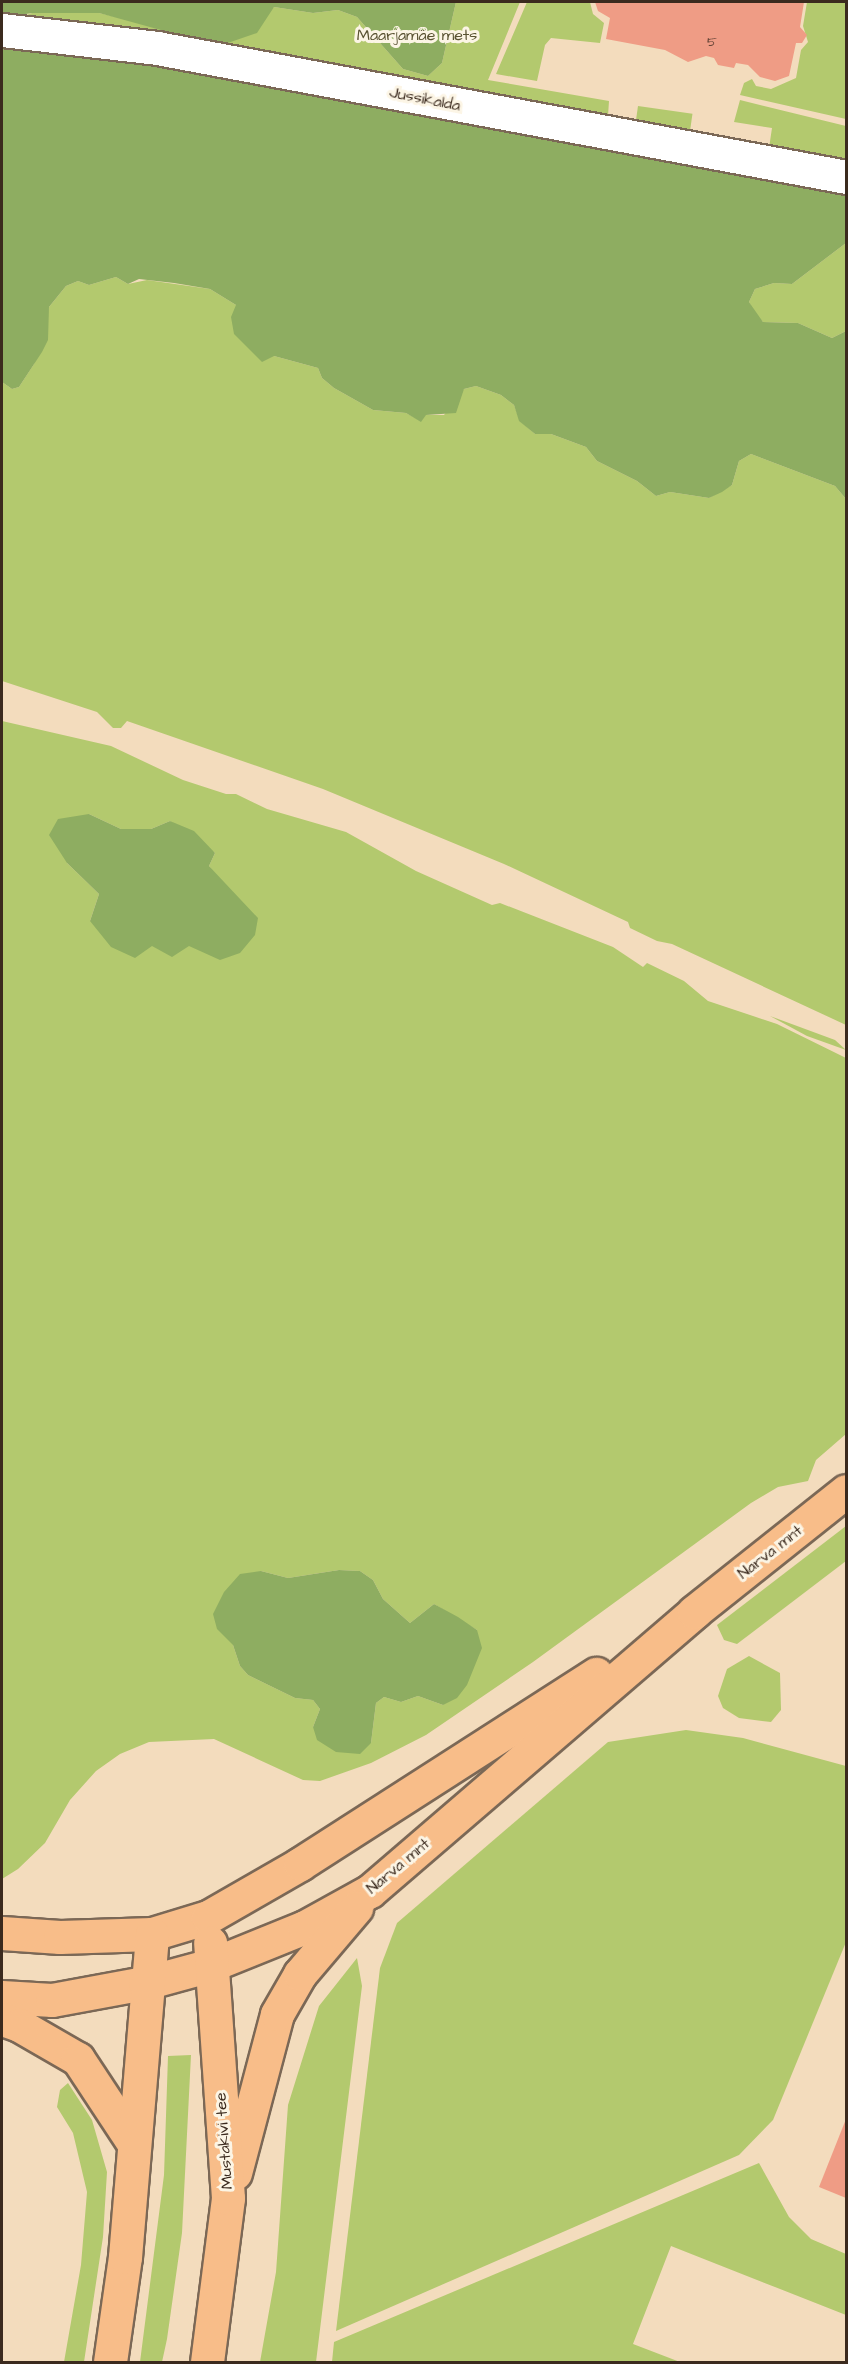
<!DOCTYPE html>
<meta charset="utf-8">
<style>
body{margin:0}
#map{position:relative;width:848px;height:2364px;overflow:hidden;background:#f3dcbd;font-family:"Architects Daughter",sans-serif}
div>[style]{position:absolute}
.green>*{inset:0;background:#b3c96e;transform-origin:0 0}
.forest>*{inset:0;background:#8ead61}
.building>*{inset:0;background:#ef9c85}
.roads{filter:drop-shadow(2px 0 #7b6856) drop-shadow(-2px 0 #7b6856) drop-shadow(0 2px #7b6856) drop-shadow(0 -2px #7b6856)}
.minor>*{height:33px;margin:-16.5px;padding:0 16.5px;transform-origin:16.5px;border-radius:16.5px;background:#fff}
.major>*{height:33px;margin:-16.5px;padding:0 16.5px;transform-origin:16.5px;border-radius:16.5px;background:#f8bd89}
span{translate:-50% -50%;white-space:nowrap;text-align:center;line-height:1.15;-webkit-text-stroke:6px #fcf5e5;paint-order:stroke}
.number-label{font-size:14px;color:#684638}
.number-label span{-webkit-text-stroke-width:0}
.park-label{font-size:16px;color:#595232}
.street-label{font-size:16px;color:#3b2a1e}
.frame{position:absolute;inset:0;border:3px solid #3b2a1e;pointer-events:none}
</style>
<div id="map">
<div class="green">
<i style="clip-path:polygon(456px 2px,520px 2px,488px 80px,609px 101px,608px 116px,219px 46px,274px 7px,313px 13px,338px 10px,357px 17px,403px 69px,428px 76px,442px 63px)"></i>
<i style="clip-path:polygon(527px 2px,590px 2px,593px 14px,604px 23px,600px 43px,551px 38px,545px 45px,537px 81px,496px 74px)"></i>
<i style="clip-path:polygon(807px 2px,846px 2px,846px 119px,740px 95px,744px 83px,752px 79px,756px 86px,771px 89px,796px 78px,801px 50px,808px 42px,803px 26px)"></i>
<i style="clip-path:polygon(32px 13px,99px 13px,159px 27px,195px 40px,16px 19px)"></i>
<i style="clip-path:polygon(740px 100px,846px 126px,846px 163px,769px 148px,772px 128px,734px 122px)"></i>
<i style="left:638px;top:106px;width:55px;height:17px;rotate:8deg"></i>
<i style="clip-path:polygon(846px 243px,846px 331px,832px 338px,798px 323px,763px 322px,755px 314px,749px 302px,755px 289px,774px 283px,792px 284px)"></i>
<i style="clip-path:polygon(116px 277px,128px 284px,147px 280px,210px 289px,236px 305px,274px 356px,318px 368px,322px 378px,334px 388px,373px 410px,406px 413px,421px 421px,425px 415px,444px 415px,464px 389px,476px 386px,501px 395px,514px 405px,520px 421px,535px 434px,551px 434px,586px 447px,597px 461px,637px 481px,656px 496px,670px 492px,709px 498px,732px 485px,739px 461px,751px 454px,835px 486px,846px 499px,846px 1025px,672px 944px,657px 941px,630px 928px,628px 922px,504px 864px,323px 789px,127px 721px,121px 728px,113px 728px,97px 712px,2px 681px,2px 382px,12px 389px,19px 387px,34px 364px,49px 307px,66px 286px,78px 281px,89px 285px)"></i>
<i style="clip-path:polygon(evenodd,2px 721px,111px 746px,183px 780px,226px 794px,236px 794px,267px 809px,346px 832px,416px 871px,492px 905px,500px 903px,613px 947px,643px 967px,647px 963px,684px 981px,708px 1001px,777px 1024px,846px 1058px,846px 1434px,816px 1460px,808px 1481px,778px 1487px,751px 1503px,533px 1662px,426px 1735px,371px 1763px,320px 1781px,303px 1780px,214px 1739px,149px 1742px,120px 1754px,96px 1771px,70px 1800px,45px 1843px,18px 1869px,2px 1879px,2px 721px,89px 814px,121px 829px,151px 829px,170px 821px,215px 853px,209px 866px,225px 887px,90px 921px,99px 894px,67px 863px,89px 814px,2px 721px,339px 1570px,360px 1571px,373px 1580px,383px 1599px,410px 1623px,434px 1604px,477px 1630px,443px 1705px,418px 1696px,401px 1702px,384px 1697px,376px 1703px,371px 1743px,313px 1727px,320px 1709px,313px 1700px,295px 1698px,248px 1675px,240px 1666px,233px 1645px,261px 1571px,288px 1578px,339px 1570px)"></i>
<i style="clip-path:polygon(770px 1016px,835px 1040px,846px 1050px,807px 1036px)"></i>
<i style="clip-path:polygon(846px 1526px,846px 1561px,737px 1644px,724px 1640px,717px 1625px)"></i>
<i style="clip-path:polygon(749px 1656px,780px 1673px,781px 1710px,771px 1722px,739px 1718px,723px 1708px,718px 1696px,727px 1669px)"></i>
<i style="clip-path:polygon(686px 1730px,743px 1738px,846px 1766px,846px 1942px,773px 2120px,739px 2155px,336px 2331px,380px 1968px,397px 1923px,608px 1742px)"></i>
<i style="clip-path:polygon(357px 1958px,362px 1986px,316px 2362px,260px 2362px,276px 2272px,288px 2105px,319px 2006px)"></i>
<i style="clip-path:polygon(191px 2055px,182px 2233px,167px 2339px,162px 2362px,140px 2362px,164px 2175px,168px 2056px)"></i>
<i style="clip-path:polygon(68px 2083px,92px 2120px,107px 2172px,103px 2237px,84px 2362px,64px 2362px,81px 2265px,87px 2192px,73px 2133px,57px 2107px,60px 2090px)"></i>
<i style="clip-path:polygon(759px 2163px,789px 2217px,811px 2239px,846px 2254px,846px 2315px,671px 2246px,633px 2344px,680px 2362px,332px 2362px,334px 2342px)"></i>
</div>
<div class="forest">
<i style="clip-path:polygon(2px 2px,456px 2px,442px 63px,428px 76px,403px 69px,357px 17px,338px 10px,313px 13px,274px 7px,257px 33px,219px 46px,99px 13px,32px 13px,2px 18px)"></i>
<i style="clip-path:polygon(2px 44px,128px 57px,846px 192px,846px 243px,792px 284px,774px 283px,755px 289px,749px 302px,763px 322px,798px 323px,832px 338px,846px 331px,846px 499px,835px 486px,751px 454px,739px 461px,732px 485px,722px 492px,709px 498px,670px 492px,656px 496px,637px 481px,597px 461px,586px 447px,551px 434px,535px 434px,519px 421px,514px 405px,501px 395px,476px 386px,464px 389px,456px 413px,426px 415px,421px 422px,406px 413px,373px 410px,334px 388px,322px 378px,318px 368px,274px 356px,262px 362px,234px 334px,231px 317px,236px 305px,210px 289px,174px 283px,139px 279px,128px 284px,116px 277px,89px 285px,78px 281px,66px 286px,49px 307px,48px 340px,42px 352px,19px 387px,12px 389px,2px 382px)"></i>
<i style="clip-path:polygon(89px 814px,121px 829px,151px 829px,170px 821px,194px 831px,215px 853px,209px 866px,258px 918px,255px 935px,240px 953px,220px 960px,189px 946px,172px 957px,152px 946px,135px 958px,111px 947px,90px 921px,99px 894px,67px 863px,49px 835px,58px 819px)"></i>
<i style="clip-path:polygon(339px 1570px,360px 1571px,373px 1580px,383px 1599px,410px 1623px,434px 1604px,458px 1617px,477px 1630px,482px 1648px,467px 1685px,457px 1698px,443px 1705px,418px 1696px,401px 1702px,384px 1697px,376px 1703px,371px 1743px,360px 1754px,336px 1752px,317px 1740px,313px 1727px,320px 1709px,313px 1700px,295px 1698px,248px 1675px,240px 1666px,233px 1645px,217px 1629px,213px 1614px,224px 1592px,240px 1574px,261px 1571px,288px 1578px)"></i>
</div>
<div class="building">
<i style="clip-path:polygon(595px 2px,804px 2px,800px 27px,807px 35px,802px 43px,796px 43px,789px 76px,775px 81px,760px 77px,748px 65px,736px 63px,734px 68px,718px 65px,714px 58px,706px 56px,688px 62px,665px 50px,606px 39px,610px 18px,598px 11px)"></i>
<i style="clip-path:polygon(846px 2119px,846px 2198px,819px 2187px)"></i>
</div>
<div class="roads">
<div class="minor">
<i style="left:2px;top:30px;width:156px;rotate:6.6deg"></i>
<i style="left:157px;top:48px;width:701px;rotate:10.6deg"></i>
</div>
<div class="major">
<i style="left:2px;top:1933px;width:58px;rotate:3.9deg"></i>
<i style="left:60px;top:1937px;width:92px;rotate:-1.9deg"></i>
<i style="left:152px;top:1934px;width:59px;rotate:-16.9deg"></i>
<i style="left:208px;top:1917px;width:106px;rotate:-29.9deg"></i>
<i style="left:300px;top:1864px;width:352px;rotate:-32.7deg"></i>
<i style="left:2px;top:1997px;width:50px;rotate:3.4deg"></i>
<i style="left:52px;top:2000px;width:95px;rotate:-10.4deg"></i>
<i style="left:145px;top:1983px;width:68px;rotate:-15.3deg"></i>
<i style="left:211px;top:1965px;width:101px;rotate:-22deg"></i>
<i style="left:305px;top:1927px;width:74px;rotate:-29deg"></i>
<i style="left:370px;top:1891px;width:428px;rotate:-40.7deg"></i>
<i style="left:694px;top:1612px;width:194px;rotate:-38.5deg"></i>
<i style="left:2px;top:2019px;width:18px;rotate:19deg"></i>
<i style="left:19px;top:2025px;width:68px;rotate:30deg"></i>
<i style="left:78px;top:2059px;width:98px;rotate:56.6deg"></i>
<i style="left:235px;top:2173px;width:164px;rotate:-75.2deg"></i>
<i style="left:277px;top:2014px;width:46px;rotate:-60.1deg"></i>
<i style="left:300px;top:1974px;width:87px;rotate:-49.7deg"></i>
<i style="left:110px;top:2362px;width:106px;rotate:-81.9deg"></i>
<i style="left:125px;top:2257px;width:324px;rotate:-85.2deg"></i>
<i style="left:207px;top:2362px;width:165px;rotate:-82.7deg"></i>
<i style="left:228px;top:2198px;width:256px;rotate:-94deg"></i>
</div>
</div>
<div class="number-label">
<span style="left:712px;top:42px">5</span>
</div>
<div class="park-label">
<span style="left:417px;top:35px">Maarjamäe mets</span>
</div>
<div class="street-label">
<span style="left:425px;top:99px;rotate:11deg">Jussikalda</span>
<span style="left:770px;top:1552px;rotate:-38deg">Narva mnt</span>
<span style="left:398px;top:1866px;rotate:-40deg">Narva mnt</span>
<span style="left:224px;top:2141px;rotate:-94deg">Mustakivi tee</span>
</div>
<div class="frame"></div>
</div>
